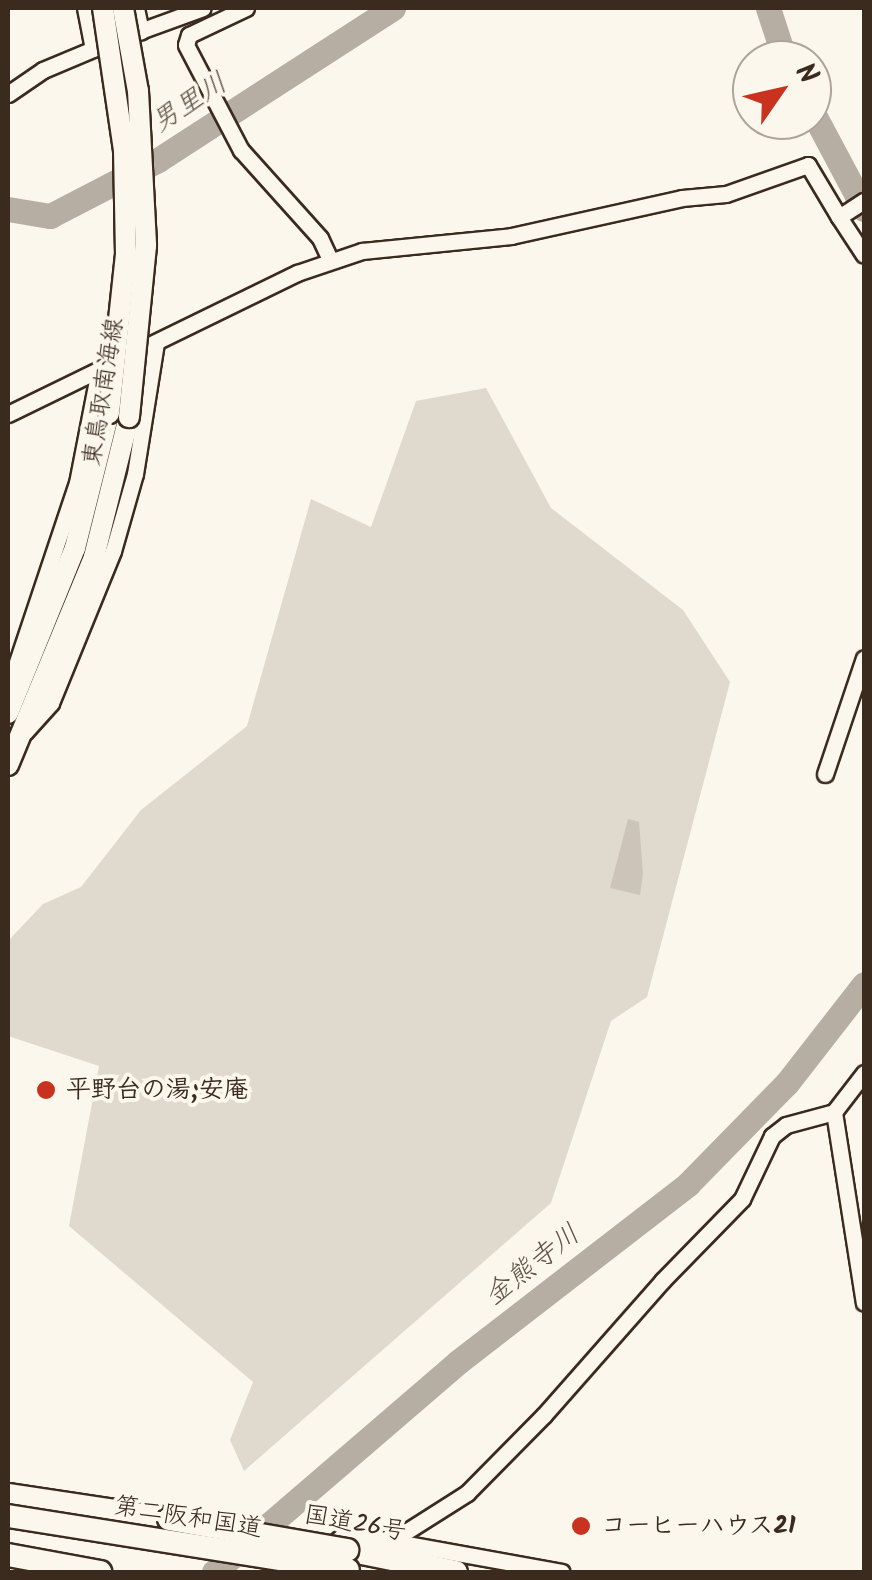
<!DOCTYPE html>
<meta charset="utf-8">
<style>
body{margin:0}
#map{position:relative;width:872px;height:1580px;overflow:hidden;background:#fbf7ec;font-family:Kalam,"Klee One",sans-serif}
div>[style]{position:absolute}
.green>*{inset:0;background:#dfd9ce}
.river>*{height:25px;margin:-12.5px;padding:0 12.5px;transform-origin:12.5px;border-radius:12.5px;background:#b6aea2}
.building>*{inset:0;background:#ccc4b9}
.roads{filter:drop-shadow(2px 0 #3b2a1e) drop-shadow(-2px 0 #3b2a1e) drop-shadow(0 2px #3b2a1e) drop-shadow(0 -2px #3b2a1e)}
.minor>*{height:15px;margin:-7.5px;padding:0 7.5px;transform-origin:7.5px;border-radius:7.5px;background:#fbf7ec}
.major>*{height:20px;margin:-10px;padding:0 10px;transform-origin:10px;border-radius:10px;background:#fbf7ec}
.highway>*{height:22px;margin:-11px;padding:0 11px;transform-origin:11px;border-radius:11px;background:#fbf7ec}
.bridges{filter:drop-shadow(2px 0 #3b2a1e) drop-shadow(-2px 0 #3b2a1e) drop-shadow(0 2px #3b2a1e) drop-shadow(0 -2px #3b2a1e)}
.major-bridge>*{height:20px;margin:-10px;padding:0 10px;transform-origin:10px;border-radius:10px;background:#fbf7ec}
.highway-bridge>*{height:22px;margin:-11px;padding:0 11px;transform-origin:11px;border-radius:11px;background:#fbf7ec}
.dots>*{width:28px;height:28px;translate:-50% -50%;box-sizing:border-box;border:5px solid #fbf7ec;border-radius:50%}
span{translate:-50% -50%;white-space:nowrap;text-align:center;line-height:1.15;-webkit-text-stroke:8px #fbf7ec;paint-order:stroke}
.street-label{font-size:25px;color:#3b2a1e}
.poi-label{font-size:25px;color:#3b2a1e;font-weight:700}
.left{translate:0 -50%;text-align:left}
.water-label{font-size:28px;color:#605246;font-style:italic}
.frame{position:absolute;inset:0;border:10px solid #3b2a1e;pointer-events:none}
.north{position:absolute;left:732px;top:40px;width:100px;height:100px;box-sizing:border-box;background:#fbf7ec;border:2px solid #aea59a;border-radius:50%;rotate:56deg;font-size:28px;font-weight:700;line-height:40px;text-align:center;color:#3b2a1e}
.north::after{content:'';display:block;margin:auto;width:35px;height:45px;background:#c8321e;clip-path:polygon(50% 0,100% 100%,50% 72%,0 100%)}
</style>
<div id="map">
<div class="green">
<i style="clip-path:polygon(486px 388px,551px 508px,683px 610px,730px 682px,647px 997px,611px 1021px,551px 1203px,244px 1471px,230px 1440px,253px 1382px,69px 1226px,99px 1066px,8px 1036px,8px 941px,43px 904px,81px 887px,141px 810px,247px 726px,311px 499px,371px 527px,416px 401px)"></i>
</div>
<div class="river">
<i style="left:768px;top:8px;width:55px;rotate:71.9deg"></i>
<i style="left:812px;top:111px;width:111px;rotate:62deg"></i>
<i style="left:8px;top:209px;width:43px;rotate:9.5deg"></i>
<i style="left:50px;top:216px;width:122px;rotate:-27.4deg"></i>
<i style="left:158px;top:160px;width:280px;rotate:-32.9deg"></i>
<i style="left:214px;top:1572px;width:322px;rotate:-40.7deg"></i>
<i style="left:458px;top:1362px;width:291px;rotate:-37.7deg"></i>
<i style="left:688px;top:1184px;width:141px;rotate:-45.6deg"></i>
<i style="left:787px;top:1083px;width:125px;rotate:-52.1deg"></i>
</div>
<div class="building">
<i style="clip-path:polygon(628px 819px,639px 822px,643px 874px,640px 895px,610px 888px)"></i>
</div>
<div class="roads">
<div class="minor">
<i style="left:136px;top:8px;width:24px;rotate:78deg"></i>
<i style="left:246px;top:8px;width:63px;rotate:154.7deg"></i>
<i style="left:189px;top:35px;width:10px;rotate:107deg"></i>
<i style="left:186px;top:45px;width:119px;rotate:62.4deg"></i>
<i style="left:241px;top:150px;width:118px;rotate:48.1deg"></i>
<i style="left:320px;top:238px;width:23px;rotate:65deg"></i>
<i style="left:118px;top:39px;width:90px;rotate:-20deg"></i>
<i style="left:8px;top:94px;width:42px;rotate:-34.4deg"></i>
<i style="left:43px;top:70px;width:54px;rotate:-22.8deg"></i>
<i style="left:93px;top:49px;width:42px;rotate:-101deg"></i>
<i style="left:839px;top:217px;width:45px;rotate:56.7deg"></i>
<i style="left:8px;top:414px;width:322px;rotate:-26deg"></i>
<i style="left:297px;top:273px;width:69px;rotate:-18.7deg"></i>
<i style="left:362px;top:251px;width:150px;rotate:-5.7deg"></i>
<i style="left:511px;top:236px;width:175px;rotate:-12.5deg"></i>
<i style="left:682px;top:198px;width:44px;rotate:-5.2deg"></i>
<i style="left:726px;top:194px;width:87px;rotate:-19.5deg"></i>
<i style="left:808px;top:165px;width:61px;rotate:59.2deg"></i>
<i style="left:839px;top:217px;width:30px;rotate:-33deg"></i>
<i style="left:8px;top:689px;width:217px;rotate:-71.5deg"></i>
<i style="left:77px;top:483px;width:115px;rotate:-79deg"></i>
<i style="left:25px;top:732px;width:39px;rotate:-48deg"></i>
<i style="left:51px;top:703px;width:164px;rotate:-67.8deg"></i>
<i style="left:113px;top:551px;width:80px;rotate:-74.1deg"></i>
<i style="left:135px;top:474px;width:133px;rotate:-80.9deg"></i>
<i style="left:825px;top:774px;width:122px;rotate:-71.4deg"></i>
<i style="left:834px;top:1112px;width:193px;rotate:81.1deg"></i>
<i style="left:393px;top:1540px;width:88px;rotate:-32.4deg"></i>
<i style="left:467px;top:1493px;width:110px;rotate:-45.4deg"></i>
<i style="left:544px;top:1415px;width:179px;rotate:-48.6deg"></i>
<i style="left:662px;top:1281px;width:115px;rotate:-45.7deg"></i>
<i style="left:742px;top:1199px;width:70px;rotate:-64.5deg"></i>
<i style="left:772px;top:1136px;width:18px;rotate:-38deg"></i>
<i style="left:786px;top:1125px;width:50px;rotate:-15.2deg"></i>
<i style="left:834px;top:1112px;width:49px;rotate:-52.4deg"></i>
<i style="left:328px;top:1548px;width:23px;rotate:-40deg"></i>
<i style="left:346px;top:1533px;width:219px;rotate:10.2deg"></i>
</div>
<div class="major">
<i style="left:8px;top:713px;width:178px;rotate:-67.9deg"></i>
<i style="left:75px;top:548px;width:139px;rotate:-75.9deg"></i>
<i style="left:8px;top:765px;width:225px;rotate:-67.5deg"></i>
<i style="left:94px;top:557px;width:144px;rotate:-76deg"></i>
</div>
<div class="highway">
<i style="left:8px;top:1495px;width:163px;rotate:8.5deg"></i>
<i style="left:347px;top:1550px;width:111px;rotate:11.4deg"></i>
<i style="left:8px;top:1555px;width:94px;rotate:10.5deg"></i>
</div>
</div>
<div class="bridges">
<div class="major-bridge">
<i style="left:103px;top:8px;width:144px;rotate:81.6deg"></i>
<i style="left:124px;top:150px;width:104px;rotate:88.9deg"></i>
<i style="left:126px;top:254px;width:160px;rotate:96.1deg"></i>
<i style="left:123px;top:8px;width:84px;rotate:79.8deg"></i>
<i style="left:138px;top:91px;width:155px;rotate:87deg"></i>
<i style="left:146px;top:246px;width:172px;rotate:95.7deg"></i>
</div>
<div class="highway-bridge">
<i style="left:8px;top:1516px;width:344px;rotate:9deg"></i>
<i style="left:169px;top:1519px;width:181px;rotate:9.9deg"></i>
</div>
</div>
<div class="dots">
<i style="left:46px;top:1090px;background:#c8321e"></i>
<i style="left:581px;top:1526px;background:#c8321e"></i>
</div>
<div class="street-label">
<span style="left:104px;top:392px;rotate:-81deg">東鳥取南海線</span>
<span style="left:188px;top:1518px;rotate:9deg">第二阪和国道</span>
<span style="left:355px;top:1524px;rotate:10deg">国道26号</span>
</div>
<div class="poi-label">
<span class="left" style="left:66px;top:1090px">平野台の湯;安庵</span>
<span class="left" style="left:601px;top:1526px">コーヒーハウス21</span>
</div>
<div class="water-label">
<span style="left:190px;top:104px;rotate:-33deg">男里川</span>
<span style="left:533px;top:1266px;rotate:-38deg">金熊寺川</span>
</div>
<div class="frame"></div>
<div class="north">N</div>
</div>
